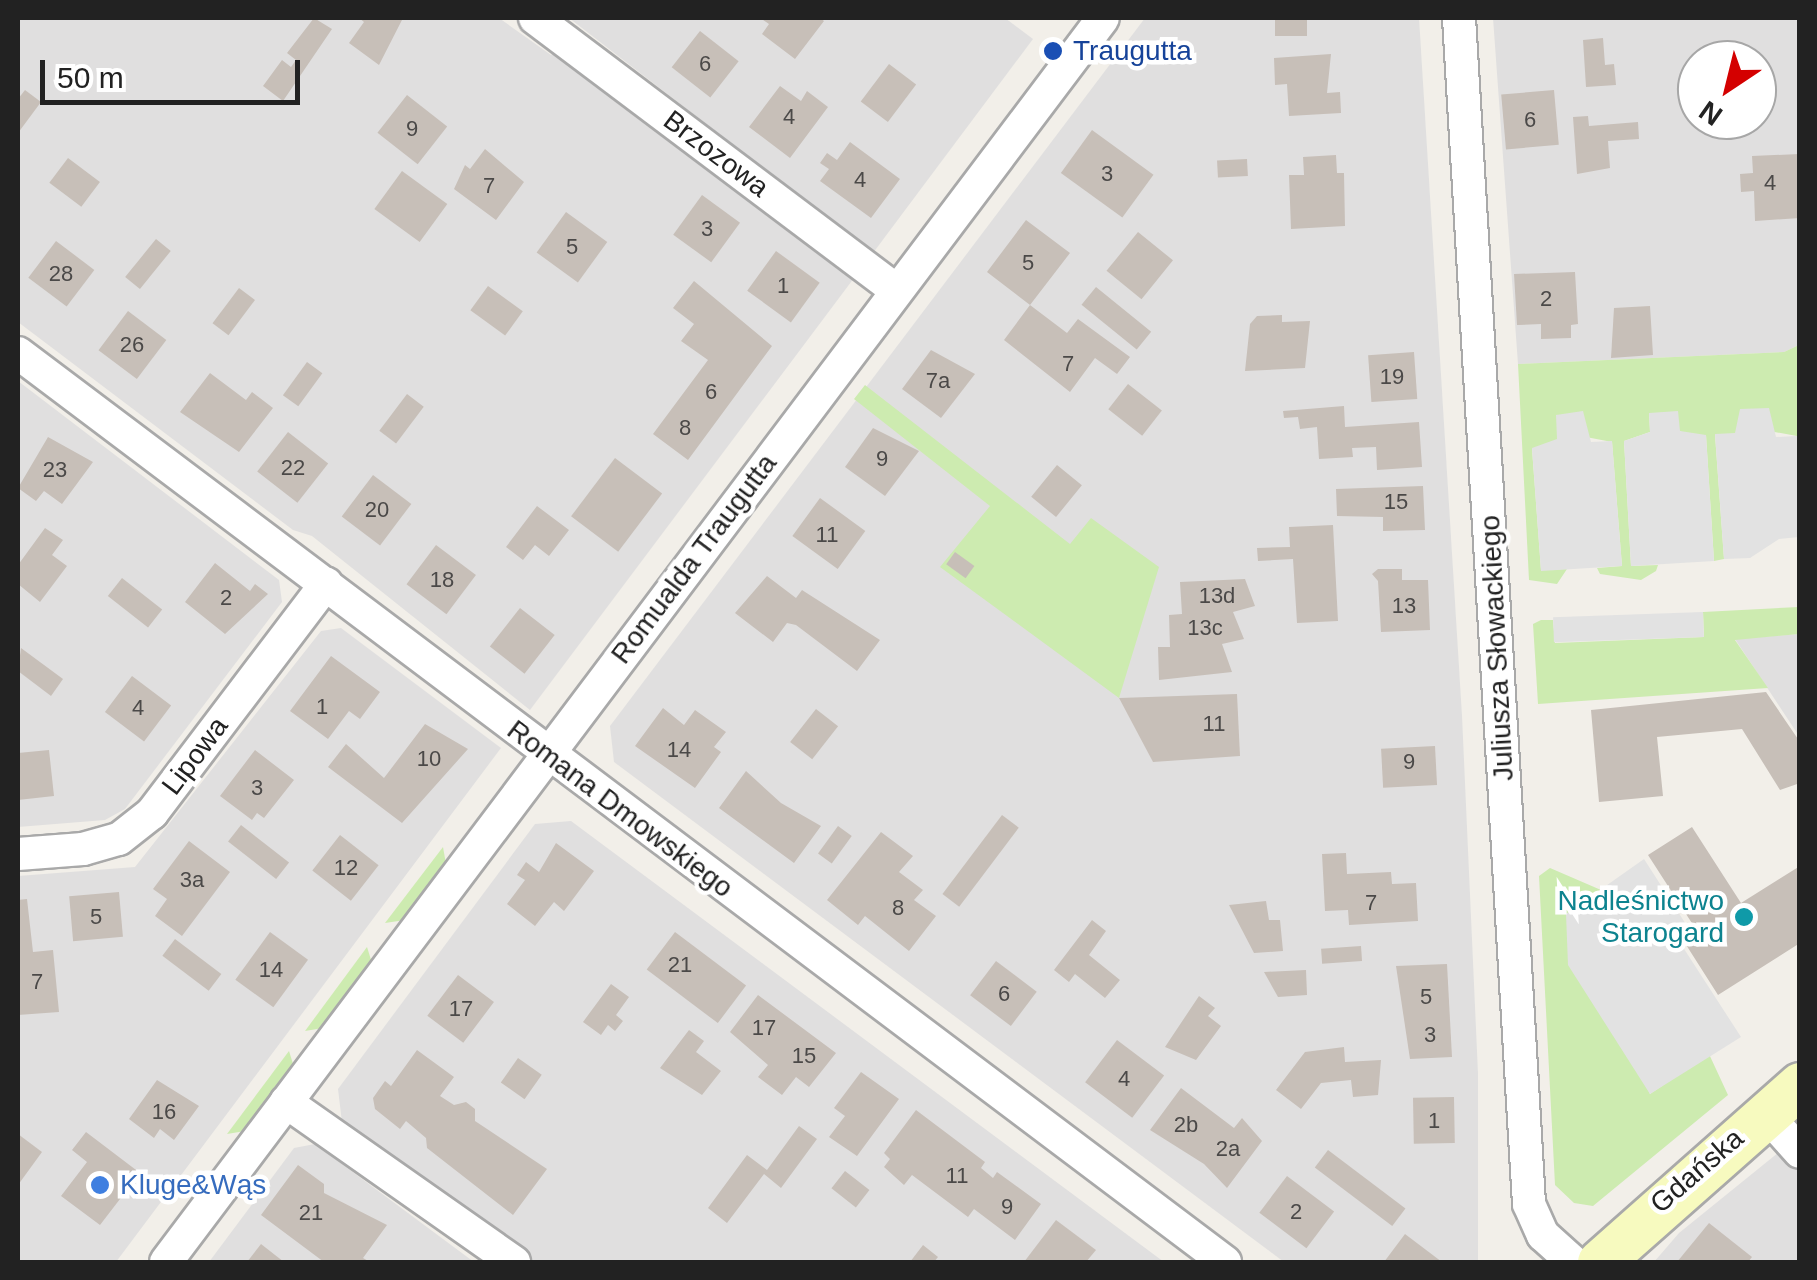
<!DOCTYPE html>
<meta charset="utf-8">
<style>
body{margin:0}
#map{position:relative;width:1817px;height:1280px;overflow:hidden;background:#f2efe9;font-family:Helvetica,sans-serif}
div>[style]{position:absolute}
.residential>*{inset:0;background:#e0dfdf}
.grass>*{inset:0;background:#cdebb0}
.parking>*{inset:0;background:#e2e2e2;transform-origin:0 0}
.building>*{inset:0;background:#c7bfb8;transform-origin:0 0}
.roads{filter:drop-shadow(2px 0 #a9a9a9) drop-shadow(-2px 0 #a9a9a9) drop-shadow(0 2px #a9a9a9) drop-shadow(0 -2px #a9a9a9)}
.street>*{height:32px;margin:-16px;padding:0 16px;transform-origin:16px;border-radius:16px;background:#fff}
.secondary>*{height:45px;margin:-22.5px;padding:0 22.5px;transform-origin:22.5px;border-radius:22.5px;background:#f7fabf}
.dots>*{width:28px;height:28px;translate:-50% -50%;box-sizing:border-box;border:5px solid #fff;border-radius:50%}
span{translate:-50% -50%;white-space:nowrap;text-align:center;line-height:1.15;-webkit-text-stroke:9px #fff;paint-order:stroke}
.number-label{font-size:22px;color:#4b4948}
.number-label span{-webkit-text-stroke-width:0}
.transit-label{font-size:28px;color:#164399}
.left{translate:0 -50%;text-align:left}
.street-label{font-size:28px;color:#222}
.culture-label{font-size:28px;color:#0d838f}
.right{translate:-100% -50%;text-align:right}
.shop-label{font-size:28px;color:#366cbe}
.frame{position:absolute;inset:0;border:20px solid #222;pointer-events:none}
.north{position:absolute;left:1677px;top:40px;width:100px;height:100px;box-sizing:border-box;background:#fff;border:2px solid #a7a7a7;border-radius:50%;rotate:215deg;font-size:28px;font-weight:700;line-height:40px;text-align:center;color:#222}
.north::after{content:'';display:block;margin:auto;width:35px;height:45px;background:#d40000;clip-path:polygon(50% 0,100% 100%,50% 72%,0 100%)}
.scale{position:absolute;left:40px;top:60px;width:260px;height:45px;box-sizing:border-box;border:5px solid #222;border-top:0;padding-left:12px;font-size:30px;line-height:35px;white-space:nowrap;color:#222;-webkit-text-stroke:8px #fff;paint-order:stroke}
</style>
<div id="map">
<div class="residential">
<i style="clip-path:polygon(18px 18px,499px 18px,551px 55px,555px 51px,854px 278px,530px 710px,312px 536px,293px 530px,18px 322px)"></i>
<i style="clip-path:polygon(569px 18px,1005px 18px,1033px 39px,873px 253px)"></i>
<i style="clip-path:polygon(1145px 18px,1419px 18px,1462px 716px,1478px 1074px,1478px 1262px,1284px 1262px,614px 762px,610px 726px)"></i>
<i style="clip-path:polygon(evenodd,1493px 18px,1799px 18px,1799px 345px,1784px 352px,1518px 364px,1493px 18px,1697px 60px,1757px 60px,1757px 120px,1697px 120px,1697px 60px)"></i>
<i style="clip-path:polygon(18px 381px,279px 580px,282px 602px,125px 809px,105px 820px,18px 827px)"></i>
<i style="clip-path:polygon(341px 628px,501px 748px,116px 1262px,18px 1262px,18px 876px,135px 867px,321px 631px)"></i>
<i style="clip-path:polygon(1799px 634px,1799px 736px,1735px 639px)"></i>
<i style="clip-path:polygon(571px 821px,1164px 1262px,530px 1262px,342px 1122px,338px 1089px,535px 824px)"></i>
<i style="clip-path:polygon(1799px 1136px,1799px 1262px,1654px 1262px,1679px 1233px)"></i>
<i style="clip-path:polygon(315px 1144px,474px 1262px,209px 1262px,294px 1148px)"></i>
</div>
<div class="grass">
<i style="clip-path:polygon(1799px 345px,1799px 464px,1797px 436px,1741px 426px,1735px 434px,1715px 435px,1724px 559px,1714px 561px,1706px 435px,1687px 435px,1649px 413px,1650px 432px,1624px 441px,1631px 566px,1658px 565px,1656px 571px,1641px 580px,1600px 574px,1597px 568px,1622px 566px,1612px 442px,1586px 437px,1532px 449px,1541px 570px,1567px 569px,1557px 584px,1529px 580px,1518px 364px,1784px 352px)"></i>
<i style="clip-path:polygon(865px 385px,1070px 544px,1091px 518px,1159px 567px,1119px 698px,940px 567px,990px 506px,854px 399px)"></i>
<i style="clip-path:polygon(1799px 607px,1799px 634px,1735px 640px,1768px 688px,1538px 704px,1533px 624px,1541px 620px,1553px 620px,1555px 643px,1704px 637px,1703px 612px)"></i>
<i style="clip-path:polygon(443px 847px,446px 864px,405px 920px,385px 923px)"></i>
<i style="clip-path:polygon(1550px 868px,1601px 890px,1566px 914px,1650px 1094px,1709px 1054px,1728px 1095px,1593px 1206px,1574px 1203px,1555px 1185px,1539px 876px)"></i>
<i style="clip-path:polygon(367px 947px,372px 963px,323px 1028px,305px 1031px)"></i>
<i style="clip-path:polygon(289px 1051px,294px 1067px,245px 1131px,227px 1134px)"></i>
</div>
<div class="parking">
<i style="clip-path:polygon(1769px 408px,1776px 437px,1797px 436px,1799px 537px,1779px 539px,1750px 558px,1724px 559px,1715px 434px,1735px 433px,1740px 409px)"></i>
<i style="clip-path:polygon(1583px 411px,1591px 442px,1612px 441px,1622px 566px,1541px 571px,1532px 448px,1557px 439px,1556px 415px)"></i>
<i style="clip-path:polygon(1678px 411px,1680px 431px,1706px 435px,1714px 561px,1631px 566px,1624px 441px,1650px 432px,1649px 413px)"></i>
<i style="left:1703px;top:612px;width:25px;height:150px;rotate:88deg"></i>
<i style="clip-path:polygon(1644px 859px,1689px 929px,1677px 938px,1741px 1037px,1650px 1094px,1568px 965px,1566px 914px)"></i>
</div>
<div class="building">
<i style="clip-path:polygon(314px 18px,332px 29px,283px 101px,263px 86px,282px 60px,291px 67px,296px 60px,287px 53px)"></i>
<i style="clip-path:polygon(359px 18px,403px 18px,379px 65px,349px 43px,364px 22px)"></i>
<i style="clip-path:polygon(760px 18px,820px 18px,824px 21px,795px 59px,762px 34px,769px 24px)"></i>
<i style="left:1275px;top:18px;width:32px;height:18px"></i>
<i style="left:700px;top:31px;width:49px;height:46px;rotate:38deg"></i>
<i style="clip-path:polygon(1603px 38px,1605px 65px,1614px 64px,1616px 85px,1586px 87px,1583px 40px)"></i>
<i style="clip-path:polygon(1331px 54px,1327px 93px,1340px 92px,1341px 113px,1289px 116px,1287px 84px,1275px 85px,1274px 58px)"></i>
<i style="left:889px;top:64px;width:34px;height:47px;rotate:37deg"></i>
<i style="clip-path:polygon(780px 86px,801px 101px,807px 91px,828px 107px,790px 158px,749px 127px)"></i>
<i style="clip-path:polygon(25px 90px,41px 102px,18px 133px,18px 99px)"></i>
<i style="left:1554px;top:90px;width:55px;height:53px;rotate:85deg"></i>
<i style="left:407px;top:95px;width:51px;height:48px;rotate:38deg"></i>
<i style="clip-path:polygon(1588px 116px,1589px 126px,1638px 122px,1639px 139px,1608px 141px,1610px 168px,1577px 174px,1573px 117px)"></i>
<i style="left:1092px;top:130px;width:76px;height:53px;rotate:36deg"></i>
<i style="clip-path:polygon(850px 142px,900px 179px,871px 218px,820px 181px,829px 169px,820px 163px,827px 153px,837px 160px)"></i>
<i style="clip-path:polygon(485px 149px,524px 182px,496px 220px,454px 189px,465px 165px,470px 169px)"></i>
<i style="clip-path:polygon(1799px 154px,1800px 218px,1755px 221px,1754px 191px,1741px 192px,1740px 174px,1753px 173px,1752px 156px)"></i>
<i style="clip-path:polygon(1336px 155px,1337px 173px,1344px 173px,1345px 226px,1291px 229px,1289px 175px,1304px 175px,1303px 157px)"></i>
<i style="left:68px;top:158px;width:40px;height:31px;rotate:37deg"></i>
<i style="left:1247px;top:159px;width:17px;height:30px;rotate:87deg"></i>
<i style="left:402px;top:171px;width:56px;height:47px;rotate:36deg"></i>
<i style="left:702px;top:195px;width:47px;height:49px;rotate:36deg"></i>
<i style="left:566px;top:212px;width:51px;height:50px;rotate:36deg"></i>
<i style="clip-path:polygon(1026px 220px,1070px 253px,1030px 305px,1067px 333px,1078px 319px,1130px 357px,1117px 374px,1095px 358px,1070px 392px,1004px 340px,1030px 305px,987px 272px)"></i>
<i style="left:1138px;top:232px;width:45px;height:50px;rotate:39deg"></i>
<i style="left:156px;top:239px;width:19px;height:49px;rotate:39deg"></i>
<i style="left:56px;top:241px;width:48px;height:46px;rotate:37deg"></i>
<i style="left:776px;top:251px;width:54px;height:49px;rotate:36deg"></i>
<i style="clip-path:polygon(1575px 272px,1578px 324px,1571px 325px,1571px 338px,1541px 339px,1541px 324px,1517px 325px,1514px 274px)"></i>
<i style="clip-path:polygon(694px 281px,772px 346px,688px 460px,653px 434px,708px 360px,681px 341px,694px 324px,673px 308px)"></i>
<i style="left:488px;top:286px;width:43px;height:30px;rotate:36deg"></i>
<i style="left:1096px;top:287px;width:71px;height:23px;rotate:39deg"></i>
<i style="left:239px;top:288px;width:20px;height:44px;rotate:37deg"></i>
<i style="clip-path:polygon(1650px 306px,1653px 355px,1611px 358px,1614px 308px)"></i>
<i style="left:128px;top:311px;width:48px;height:49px;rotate:37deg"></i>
<i style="clip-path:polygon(1282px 315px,1282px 322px,1310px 321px,1305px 368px,1245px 371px,1250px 324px,1257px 316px)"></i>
<i style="clip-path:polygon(931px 350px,975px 374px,941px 418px,902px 389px)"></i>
<i style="left:1414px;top:352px;width:47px;height:46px;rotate:86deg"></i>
<i style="left:307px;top:362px;width:19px;height:41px;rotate:36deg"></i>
<i style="clip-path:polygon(210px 373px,246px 400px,252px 392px,273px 408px,239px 452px,180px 412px)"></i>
<i style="left:1128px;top:384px;width:43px;height:32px;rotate:38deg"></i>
<i style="left:407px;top:394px;width:21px;height:46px;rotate:37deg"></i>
<i style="clip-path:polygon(1344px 406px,1345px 427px,1419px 422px,1422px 467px,1377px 470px,1376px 447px,1352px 448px,1353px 457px,1319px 459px,1317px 427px,1300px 429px,1298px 417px,1284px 418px,1283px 411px)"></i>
<i style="clip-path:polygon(873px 428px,919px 451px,885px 496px,845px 467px)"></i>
<i style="left:288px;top:432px;width:51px;height:50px;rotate:38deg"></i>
<i style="clip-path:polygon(48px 437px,93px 462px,62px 504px,44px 491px,36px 501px,18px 488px)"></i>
<i style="left:615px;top:458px;width:59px;height:73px;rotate:37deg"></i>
<i style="left:1057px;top:465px;width:32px;height:41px;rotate:39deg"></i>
<i style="left:373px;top:475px;width:48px;height:52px;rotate:37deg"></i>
<i style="clip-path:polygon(1423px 486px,1425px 530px,1383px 531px,1383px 517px,1337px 516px,1336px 489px)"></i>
<i style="left:820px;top:498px;width:56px;height:47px;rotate:36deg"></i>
<i style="clip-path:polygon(537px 506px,569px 530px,549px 556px,535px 545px,523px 560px,506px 547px)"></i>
<i style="clip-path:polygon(1333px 525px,1338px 621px,1297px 623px,1293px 559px,1258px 561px,1257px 548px,1290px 547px,1289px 527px)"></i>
<i style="clip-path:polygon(45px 528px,63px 540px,52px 555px,67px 566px,40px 602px,18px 584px,18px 565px)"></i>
<i style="left:436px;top:545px;width:50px;height:49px;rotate:37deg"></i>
<i style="left:955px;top:552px;width:24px;height:15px;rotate:36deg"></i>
<i style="clip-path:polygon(215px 563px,250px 591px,255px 584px,268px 594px,225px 634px,185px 602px)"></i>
<i style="clip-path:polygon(1378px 569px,1402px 569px,1402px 580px,1428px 580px,1430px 630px,1381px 632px,1378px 581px,1372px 574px)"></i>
<i style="clip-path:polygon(767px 576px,796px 598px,802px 590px,880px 640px,857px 671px,796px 625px,787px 623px,773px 642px,735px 613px)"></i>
<i style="left:122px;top:578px;width:51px;height:23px;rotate:38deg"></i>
<i style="clip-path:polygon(1245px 579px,1255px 606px,1233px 612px,1244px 639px,1222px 644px,1232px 672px,1159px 680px,1158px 647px,1170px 647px,1169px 615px,1182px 614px,1180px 582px)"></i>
<i style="left:520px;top:608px;width:44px;height:49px;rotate:38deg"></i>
<i style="clip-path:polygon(21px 648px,63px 679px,51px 696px,18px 671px)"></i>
<i style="clip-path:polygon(331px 656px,380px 692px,360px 719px,349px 711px,328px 739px,290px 711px)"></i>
<i style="left:132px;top:676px;width:49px;height:45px;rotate:37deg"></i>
<i style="clip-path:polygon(1766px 692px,1800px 742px,1800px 783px,1780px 790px,1742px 729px,1657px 737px,1663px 796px,1599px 802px,1591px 710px)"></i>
<i style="clip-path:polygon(1237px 694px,1240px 756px,1153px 762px,1119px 698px)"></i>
<i style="clip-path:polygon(663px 708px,684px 725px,695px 710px,726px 732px,714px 747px,721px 752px,695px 788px,635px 746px)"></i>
<i style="left:816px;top:709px;width:28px;height:42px;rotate:38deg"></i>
<i style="clip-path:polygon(425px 724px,468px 749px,402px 823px,328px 767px,346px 744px,384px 778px)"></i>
<i style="left:1435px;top:746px;width:39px;height:54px;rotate:87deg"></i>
<i style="clip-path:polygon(49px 750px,54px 796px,18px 800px,18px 753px)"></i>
<i style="clip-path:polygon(255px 750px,294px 780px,264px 818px,257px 813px,252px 820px,220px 796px)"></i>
<i style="clip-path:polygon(746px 771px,781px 803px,821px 826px,794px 863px,719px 808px)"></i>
<i style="left:1002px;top:815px;width:21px;height:99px;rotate:37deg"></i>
<i style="left:241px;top:825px;width:61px;height:21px;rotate:38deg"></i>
<i style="left:838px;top:826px;width:17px;height:34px;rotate:36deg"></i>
<i style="clip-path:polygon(1692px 827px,1741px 903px,1800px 866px,1800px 943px,1718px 995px,1683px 940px,1697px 931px,1648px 855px)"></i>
<i style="clip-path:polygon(881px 832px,913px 856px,899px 872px,923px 890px,914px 900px,936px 916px,909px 951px,865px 916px,858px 925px,827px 900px)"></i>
<i style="left:340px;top:835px;width:49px;height:45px;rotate:38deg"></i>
<i style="clip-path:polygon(189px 841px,230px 872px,182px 936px,155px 916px,167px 899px,153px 889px)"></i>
<i style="clip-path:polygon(556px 843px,594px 871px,564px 911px,554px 902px,535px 926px,507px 904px,525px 880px,517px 875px,526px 862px,539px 872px)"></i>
<i style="clip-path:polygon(1346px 853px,1347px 874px,1391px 872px,1392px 884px,1416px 883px,1418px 921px,1349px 925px,1348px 910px,1325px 911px,1322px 854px)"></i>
<i style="left:119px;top:892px;width:45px;height:50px;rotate:85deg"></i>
<i style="clip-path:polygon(27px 899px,33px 952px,53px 950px,59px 1012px,18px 1015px,18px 900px)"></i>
<i style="clip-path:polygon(1266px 901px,1269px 920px,1280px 920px,1283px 951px,1254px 953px,1229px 905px)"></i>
<i style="clip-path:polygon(1092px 920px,1106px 931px,1089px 955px,1120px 980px,1105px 998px,1075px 974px,1069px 982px,1054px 970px)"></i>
<i style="left:270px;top:932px;width:47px;height:59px;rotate:36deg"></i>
<i style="left:675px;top:932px;width:89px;height:47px;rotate:37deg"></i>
<i style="left:175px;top:939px;width:58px;height:21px;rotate:37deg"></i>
<i style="left:1361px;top:946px;width:15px;height:40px;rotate:86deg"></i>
<i style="left:996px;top:961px;width:51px;height:43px;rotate:37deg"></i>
<i style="clip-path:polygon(1447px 964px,1452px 1057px,1410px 1059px,1396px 966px)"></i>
<i style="clip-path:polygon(1306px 970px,1307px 995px,1278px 997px,1264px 972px)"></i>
<i style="left:458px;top:975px;width:45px;height:51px;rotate:37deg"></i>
<i style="clip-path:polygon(611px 984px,629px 997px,616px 1015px,623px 1021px,615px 1031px,608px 1025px,601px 1035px,583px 1022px)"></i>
<i style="clip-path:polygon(758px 995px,836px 1053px,809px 1087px,796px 1077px,782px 1095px,758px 1077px,768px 1065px,730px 1032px)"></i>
<i style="clip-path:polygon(1199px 996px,1215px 1008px,1208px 1016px,1221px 1026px,1196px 1060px,1165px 1047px)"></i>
<i style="clip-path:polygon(689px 1030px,704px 1041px,696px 1052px,721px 1071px,702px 1095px,660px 1068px)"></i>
<i style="left:1117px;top:1040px;width:59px;height:53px;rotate:37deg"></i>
<i style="clip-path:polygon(1344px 1047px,1345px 1062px,1381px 1060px,1378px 1095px,1353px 1097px,1351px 1080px,1321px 1083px,1301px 1109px,1276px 1090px,1305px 1052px)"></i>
<i style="clip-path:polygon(417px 1050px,454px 1077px,440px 1096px,454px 1105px,466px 1102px,475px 1109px,475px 1121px,547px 1169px,513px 1215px,427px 1148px,426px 1138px,406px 1121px,400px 1129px,375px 1109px,373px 1098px,385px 1081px,391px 1086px)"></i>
<i style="left:518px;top:1058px;width:29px;height:30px;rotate:35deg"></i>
<i style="clip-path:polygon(861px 1072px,899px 1099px,857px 1156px,829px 1137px,845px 1116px,834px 1108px)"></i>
<i style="clip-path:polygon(157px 1080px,199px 1106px,174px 1140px,160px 1129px,154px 1138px,129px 1119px)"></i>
<i style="clip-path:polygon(1181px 1088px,1234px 1128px,1242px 1118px,1262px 1141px,1227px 1188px,1204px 1164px,1150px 1130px)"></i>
<i style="left:1454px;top:1097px;width:46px;height:41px;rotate:89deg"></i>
<i style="clip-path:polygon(916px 1110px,985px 1162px,981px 1168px,993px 1178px,997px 1172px,1041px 1204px,1015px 1240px,974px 1209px,968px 1217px,912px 1175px,904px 1185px,884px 1167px,890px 1159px,884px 1153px)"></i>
<i style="clip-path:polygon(799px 1126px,817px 1139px,781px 1188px,764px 1174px,727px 1223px,708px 1208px,747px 1155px,767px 1170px)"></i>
<i style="clip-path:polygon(86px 1132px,140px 1173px,100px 1225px,61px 1196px,87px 1162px,72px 1150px)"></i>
<i style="clip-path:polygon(18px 1134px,42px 1152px,18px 1185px)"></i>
<i style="left:1328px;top:1150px;width:97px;height:22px;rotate:37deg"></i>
<i style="clip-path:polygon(298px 1165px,324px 1184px,324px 1193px,387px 1225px,363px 1258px,370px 1262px,324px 1262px,261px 1215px)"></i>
<i style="left:845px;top:1171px;width:31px;height:22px;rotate:38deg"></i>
<i style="left:1287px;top:1176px;width:59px;height:46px;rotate:37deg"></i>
<i style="clip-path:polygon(1056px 1220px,1096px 1250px,1086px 1262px,1024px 1262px)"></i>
<i style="clip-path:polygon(1709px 1223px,1752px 1257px,1748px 1262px,1677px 1262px)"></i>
<i style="clip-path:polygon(1405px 1234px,1442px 1262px,1384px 1262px)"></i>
<i style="clip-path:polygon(261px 1244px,284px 1262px,247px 1262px)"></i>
<i style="clip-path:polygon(923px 1245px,938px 1257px,934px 1262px,910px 1262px)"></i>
</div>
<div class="roads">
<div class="street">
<i style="left:535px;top:18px;width:453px;rotate:37deg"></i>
<i style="left:1459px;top:18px;width:1188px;rotate:86.62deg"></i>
<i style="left:1529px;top:1204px;width:34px;rotate:66deg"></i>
<i style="left:1543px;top:1235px;width:40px;rotate:42deg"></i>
<i style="left:18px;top:353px;width:1511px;rotate:36.98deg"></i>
<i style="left:18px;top:854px;width:65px;rotate:-4.4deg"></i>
<i style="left:83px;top:849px;width:37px;rotate:-16deg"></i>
<i style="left:119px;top:839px;width:42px;rotate:-38.2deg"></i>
<i style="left:152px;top:813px;width:288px;rotate:-52.8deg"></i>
<i style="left:286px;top:1102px;width:279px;rotate:35.1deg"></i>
<i style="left:1765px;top:1113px;width:52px;rotate:48.1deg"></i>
<i style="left:166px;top:1262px;width:1557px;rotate:-53.01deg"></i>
</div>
<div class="secondary">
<i style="left:1600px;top:1262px;width:267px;rotate:-41.5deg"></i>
</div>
</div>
<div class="dots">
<i style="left:1053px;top:51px;background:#1a4fb4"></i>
<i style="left:1744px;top:917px;background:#0f9aa8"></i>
<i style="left:100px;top:1185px;background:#3f7fe0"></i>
</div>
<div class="number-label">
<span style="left:705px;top:64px">6</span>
<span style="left:789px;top:117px">4</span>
<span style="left:1530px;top:120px">6</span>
<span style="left:412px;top:129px">9</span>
<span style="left:1107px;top:174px">3</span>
<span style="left:860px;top:180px">4</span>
<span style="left:1770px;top:183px">4</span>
<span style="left:489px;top:186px">7</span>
<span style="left:707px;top:229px">3</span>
<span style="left:572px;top:247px">5</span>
<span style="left:1028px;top:263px">5</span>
<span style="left:61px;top:274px">28</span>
<span style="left:783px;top:286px">1</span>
<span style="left:1546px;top:299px">2</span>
<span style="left:132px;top:345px">26</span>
<span style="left:1068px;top:364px">7</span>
<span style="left:1392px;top:377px">19</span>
<span style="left:938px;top:381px">7a</span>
<span style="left:711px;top:392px">6</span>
<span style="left:685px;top:428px">8</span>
<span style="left:882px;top:459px">9</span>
<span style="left:293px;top:468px">22</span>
<span style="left:55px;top:470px">23</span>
<span style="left:1396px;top:502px">15</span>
<span style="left:377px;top:510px">20</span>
<span style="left:827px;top:535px">11</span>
<span style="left:442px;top:580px">18</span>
<span style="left:1217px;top:596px">13d</span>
<span style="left:226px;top:598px">2</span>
<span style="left:1404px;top:606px">13</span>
<span style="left:1205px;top:628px">13c</span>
<span style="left:322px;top:707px">1</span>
<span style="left:138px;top:708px">4</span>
<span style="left:1214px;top:724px">11</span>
<span style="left:679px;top:750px">14</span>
<span style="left:429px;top:759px">10</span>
<span style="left:1409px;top:762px">9</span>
<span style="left:257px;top:788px">3</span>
<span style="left:346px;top:868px">12</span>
<span style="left:192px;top:880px">3a</span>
<span style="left:1371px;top:903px">7</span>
<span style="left:898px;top:908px">8</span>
<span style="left:96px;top:917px">5</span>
<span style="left:680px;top:965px">21</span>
<span style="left:271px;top:970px">14</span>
<span style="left:37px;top:982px">7</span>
<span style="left:1004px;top:994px">6</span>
<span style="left:1426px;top:997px">5</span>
<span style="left:461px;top:1009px">17</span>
<span style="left:764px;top:1028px">17</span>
<span style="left:1430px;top:1035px">3</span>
<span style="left:804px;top:1056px">15</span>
<span style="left:1124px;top:1079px">4</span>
<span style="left:164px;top:1112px">16</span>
<span style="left:1434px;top:1121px">1</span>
<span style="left:1186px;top:1125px">2b</span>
<span style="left:1228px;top:1149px">2a</span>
<span style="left:957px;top:1176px">11</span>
<span style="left:1007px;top:1207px">9</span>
<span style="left:1296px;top:1212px">2</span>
<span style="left:311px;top:1213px">21</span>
</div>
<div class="transit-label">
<span class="left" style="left:1073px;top:51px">Traugutta</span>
</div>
<div class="street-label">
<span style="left:716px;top:154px;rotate:37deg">Brzozowa</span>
<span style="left:694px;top:559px;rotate:-53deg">Romualda Traugutta</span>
<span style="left:1497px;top:648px;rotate:-93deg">Juliusza Słowackiego</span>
<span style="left:195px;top:756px;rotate:-53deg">Lipowa</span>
<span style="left:620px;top:809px;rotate:37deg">Romana Dmowskiego</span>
<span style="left:1697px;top:1171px;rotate:-41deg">Gdańska</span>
</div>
<div class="culture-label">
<span class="right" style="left:1724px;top:917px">Nadleśnictwo<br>Starogard</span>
</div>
<div class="shop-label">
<span class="left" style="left:120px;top:1185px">Kluge&amp;Wąs</span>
</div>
<div class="frame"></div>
<div class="north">N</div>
<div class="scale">50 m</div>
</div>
